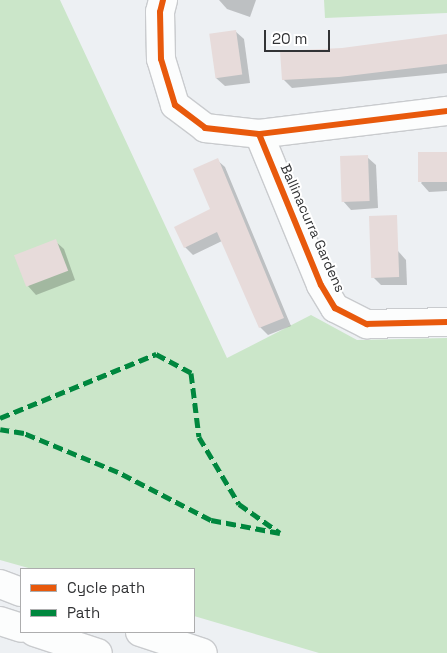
<!DOCTYPE html>
<style>
body{margin:0}
#map{position:relative;width:447px;height:653px;overflow:hidden;background:#edf0f3;font-family:"Space Grotesk",sans-serif}
div>[style]{position:absolute}
.green>*{inset:0;background:#cbe6c9}
.shadow>*{inset:0;background:#0003}
.building>*{inset:0;background:#e7dbda;transform-origin:0 0}
.roads{filter:drop-shadow(1px 0 #c9cbce) drop-shadow(-1px 0 #c9cbce) drop-shadow(0 1px #c9cbce) drop-shadow(0 -1px #c9cbce)}
.minor>*{height:28px;margin:-14px;padding:0 14px;transform-origin:14px;border-radius:14px;background:#fcfdfd}
.highway>*{height:28px;margin:-14px;padding:0 14px;transform-origin:14px;border-radius:14px;background:#fcfdfd}
.quiet>*{height:5px;margin-top:-2.5px;transform-origin:0;background:repeating-linear-gradient(90deg,#00873e 0 10px,transparent 0 15px)}
.cycleway>*{height:6px;margin:-3px;padding:0 3px;transform-origin:3px;border-radius:3px;background:#e8590c}
span{translate:-50% -50%;white-space:nowrap;text-align:center;line-height:1.15;-webkit-text-stroke:4px #fff;paint-order:stroke}
.street-label{font-size:14px;color:#323335}
.legend{position:absolute;left:20px;top:568px;width:175px;height:65px;box-sizing:border-box;background:#fff;border:1px solid #adadae;margin:0;padding:6px 9px;list-style:none;font-size:15px;color:#323335}
.legend li{display:flex;align-items:center;gap:10px;height:25px}
.legend b{width:25px;border:1px solid #adadae}
.scale{position:absolute;left:264px;top:30px;width:66px;height:22px;box-sizing:border-box;border:2px solid #323335;border-top:0;padding-left:6px;font-size:15px;line-height:18px;white-space:nowrap;color:#323335;-webkit-text-stroke:4px #fff;paint-order:stroke}
</style>
<div id="map">
<div class="green">
<i style="clip-path:polygon(0 0,60px 0,227px 358px,311px 315px,357px 340px,447px 338px,447px 653px,319px 653px,194px 616px,194px 569px,32px 569px,0 560px)"></i>
<i style="clip-path:polygon(324px 0,447px 0,447px 13px,325px 18px)"></i>
</div>
<div class="shadow">
<i style="clip-path:polygon(219px 0,256px 0,250px 17px,227px 9px)"></i>
<i style="clip-path:polygon(235px 31px,244px 39px,250px 83px,225px 86px,216px 78px)"></i>
<i style="clip-path:polygon(447px 36px,447px 73px,292px 88px,283px 79px,342px 49px)"></i>
<i style="clip-path:polygon(447px 154px,447px 191px,429px 192px,421px 183px)"></i>
<i style="clip-path:polygon(367px 157px,376px 165px,378px 208px,351px 210px,343px 201px)"></i>
<i style="clip-path:polygon(217px 160px,225px 167px,291px 326px,268px 335px,260px 327px,222px 241px,193px 255px,185px 247px,211px 209px)"></i>
<i style="clip-path:polygon(55px 241px,64px 249px,75px 280px,36px 295px,28px 286px)"></i>
<i style="clip-path:polygon(398px 251px,406px 260px,407px 285px,381px 285px,373px 277px)"></i>
</div>
<div class="building">
<i style="left:236px;top:30px;width:45px;height:27px;rotate:82deg"></i>
<i style="clip-path:polygon(447px 34px,447px 64px,339px 77px,282px 80px,280px 51px,342px 48px)"></i>
<i style="left:447px;top:152px;width:30px;height:29px;rotate:90deg"></i>
<i style="left:368px;top:155px;width:46px;height:28px;rotate:88deg"></i>
<i style="clip-path:polygon(218px 158px,284px 318px,259px 328px,217px 232px,184px 248px,174px 227px,210px 209px,193px 169px)"></i>
<i style="left:397px;top:215px;width:62px;height:28px;rotate:88deg"></i>
<i style="left:56px;top:239px;width:34px;height:45px;rotate:69deg"></i>
</div>
<div class="roads">
<div class="minor">
<i style="left:163px;top:0;width:12px;rotate:104deg"></i>
<i style="left:160px;top:12px;width:47px;rotate:88.8deg"></i>
<i style="left:161px;top:59px;width:48px;rotate:73.1deg"></i>
<i style="left:175px;top:105px;width:38px;rotate:37deg"></i>
<i style="left:205px;top:128px;width:54px;rotate:6.3deg"></i>
<i style="left:259px;top:134px;width:189px;rotate:-7deg"></i>
<i style="left:259px;top:134px;width:163px;rotate:67.7deg"></i>
<i style="left:321px;top:285px;width:27px;rotate:59deg"></i>
<i style="left:335px;top:308px;width:36px;rotate:27deg"></i>
<i style="left:367px;top:324px;width:80px;rotate:-1.4deg"></i>
</div>
<div class="highway">
<i style="left:0;top:584px;width:22px;rotate:21deg"></i>
<i style="left:0;top:621px;width:22px;rotate:18deg"></i>
<i style="left:34px;top:632px;width:67px;rotate:18.2deg"></i>
<i style="left:140px;top:632px;width:66px;rotate:18.4deg"></i>
</div>
</div>
<div class="quiet">
<i style="left:0;top:418px;width:169px;rotate:-22.3deg"></i>
<i style="left:156px;top:354px;width:40px;rotate:28deg"></i>
<i style="left:191px;top:373px;width:64px;rotate:82.9deg"></i>
<i style="left:199px;top:437px;width:78px;rotate:59.2deg"></i>
<i style="left:239px;top:504px;width:50px;rotate:35.3deg"></i>
<i style="left:280px;top:533px;width:70px;rotate:-169.3deg"></i>
<i style="left:211px;top:520px;width:105px;rotate:-152.7deg"></i>
<i style="left:118px;top:472px;width:102px;rotate:-157.5deg"></i>
<i style="left:24px;top:433px;width:24px;rotate:-171deg"></i>
</div>
<div class="cycleway">
<i style="left:163px;top:0;width:12px;rotate:104deg"></i>
<i style="left:160px;top:12px;width:47px;rotate:88.8deg"></i>
<i style="left:161px;top:59px;width:48px;rotate:73.1deg"></i>
<i style="left:175px;top:105px;width:38px;rotate:37deg"></i>
<i style="left:205px;top:128px;width:54px;rotate:6.3deg"></i>
<i style="left:259px;top:134px;width:189px;rotate:-7deg"></i>
<i style="left:259px;top:134px;width:163px;rotate:67.7deg"></i>
<i style="left:321px;top:285px;width:27px;rotate:59deg"></i>
<i style="left:335px;top:308px;width:36px;rotate:27deg"></i>
<i style="left:367px;top:324px;width:80px;rotate:-1.4deg"></i>
</div>
<div class="street-label">
<span style="left:313px;top:228px;rotate:66deg">Ballinacurra Gardens</span>
</div>
<ul class="legend">
<li><b style="height:6px;background:#e8590c"></b>Cycle path</li>
<li><b style="height:6px;background:#00873e"></b>Path</li>
</ul>
<div class="scale">20 m</div>
</div>
